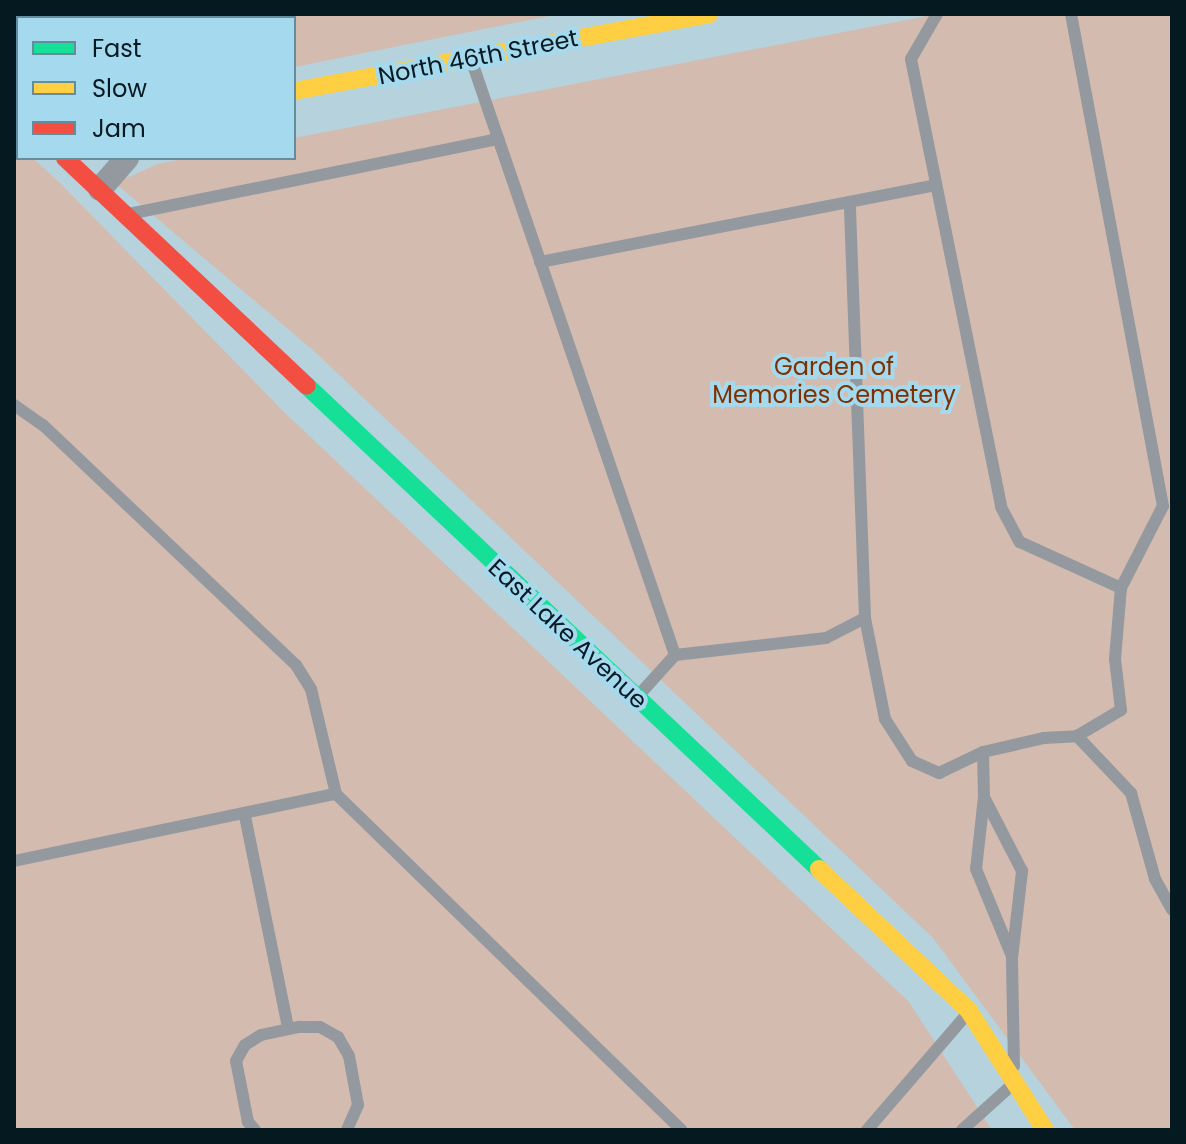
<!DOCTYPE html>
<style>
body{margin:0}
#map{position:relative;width:1186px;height:1144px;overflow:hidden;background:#b6d2dd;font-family:Poppins,sans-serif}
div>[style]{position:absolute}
.green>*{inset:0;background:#d3bbb0}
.lane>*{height:12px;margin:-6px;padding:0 6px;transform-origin:6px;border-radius:6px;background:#9499a0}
.street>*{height:24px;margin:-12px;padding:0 12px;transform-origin:12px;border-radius:12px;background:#9499a0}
.fast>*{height:18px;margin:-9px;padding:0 9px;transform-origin:9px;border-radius:9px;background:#16e098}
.slow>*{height:18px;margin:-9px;padding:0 9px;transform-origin:9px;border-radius:9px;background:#ffcf43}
.jam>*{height:18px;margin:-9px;padding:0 9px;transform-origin:9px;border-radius:9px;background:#f24e42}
span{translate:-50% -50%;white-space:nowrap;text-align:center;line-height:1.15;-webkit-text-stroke:8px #a5d9ee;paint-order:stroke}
.street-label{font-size:24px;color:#051921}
.park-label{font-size:24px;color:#7f3000}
.frame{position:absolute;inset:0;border:16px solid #051921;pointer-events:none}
.legend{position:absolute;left:16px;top:16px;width:280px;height:144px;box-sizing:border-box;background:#a5d9ee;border:2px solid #658c9c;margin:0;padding:10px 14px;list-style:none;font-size:24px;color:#051921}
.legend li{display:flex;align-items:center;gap:16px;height:40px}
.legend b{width:40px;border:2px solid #658c9c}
</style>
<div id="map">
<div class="green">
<i style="clip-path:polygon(183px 14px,559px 14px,294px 67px,294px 18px)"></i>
<i style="clip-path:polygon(937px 14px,1172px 14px,1172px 1130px,1075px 1130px,933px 938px,314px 351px,115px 183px,158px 164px,187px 158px,294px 158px,294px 138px)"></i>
<i style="clip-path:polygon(14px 140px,18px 158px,33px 158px,61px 184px,285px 413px,909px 1002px,992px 1130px,14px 1130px)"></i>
</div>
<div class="lane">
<i style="left:937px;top:14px;width:52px;rotate:120deg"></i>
<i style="left:911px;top:59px;width:457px;rotate:78.6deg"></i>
<i style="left:1001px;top:507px;width:40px;rotate:62deg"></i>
<i style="left:1020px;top:542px;width:111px;rotate:24.5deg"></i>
<i style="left:239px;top:18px;width:5px;rotate:-53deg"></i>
<i style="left:472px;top:62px;width:627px;rotate:71.1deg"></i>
<i style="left:675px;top:655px;width:54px;rotate:132deg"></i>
<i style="left:129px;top:214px;width:377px;rotate:-11.5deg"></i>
<i style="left:540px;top:262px;width:403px;rotate:-11deg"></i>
<i style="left:14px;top:405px;width:35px;rotate:35deg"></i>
<i style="left:43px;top:425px;width:349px;rotate:43.5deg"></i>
<i style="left:296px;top:665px;width:28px;rotate:58deg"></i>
<i style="left:311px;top:689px;width:108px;rotate:76.6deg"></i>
<i style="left:336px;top:794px;width:482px;rotate:44.2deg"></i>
<i style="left:865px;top:618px;width:103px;rotate:78.8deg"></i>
<i style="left:885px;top:719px;width:50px;rotate:57.3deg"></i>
<i style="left:912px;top:761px;width:30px;rotate:24deg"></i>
<i style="left:939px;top:773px;width:49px;rotate:-25.5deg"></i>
<i style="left:675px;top:655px;width:152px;rotate:-6.4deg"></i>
<i style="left:826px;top:638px;width:44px;rotate:-27.1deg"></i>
<i style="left:865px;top:618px;width:416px;rotate:-92.1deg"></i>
<i style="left:1077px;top:736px;width:79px;rotate:46.5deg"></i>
<i style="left:1131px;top:793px;width:89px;rotate:74.4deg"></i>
<i style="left:1155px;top:879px;width:35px;rotate:61deg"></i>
<i style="left:984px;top:797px;width:72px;rotate:96.3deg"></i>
<i style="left:976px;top:869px;width:92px;rotate:67.6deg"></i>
<i style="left:245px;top:816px;width:216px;rotate:78.5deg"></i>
<i style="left:14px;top:861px;width:329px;rotate:-11.8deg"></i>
<i style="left:1014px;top:1066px;width:108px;rotate:-91.1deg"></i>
<i style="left:1012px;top:958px;width:88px;rotate:-83.4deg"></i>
<i style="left:1022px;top:871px;width:83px;rotate:-117.2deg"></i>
<i style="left:984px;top:797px;width:45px;rotate:-91.3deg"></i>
<i style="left:983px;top:752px;width:63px;rotate:-12.9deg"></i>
<i style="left:1044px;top:738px;width:33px;rotate:-3deg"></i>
<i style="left:1077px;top:736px;width:51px;rotate:-30.6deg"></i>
<i style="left:1121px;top:710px;width:51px;rotate:-96.7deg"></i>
<i style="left:1115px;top:659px;width:71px;rotate:-85.2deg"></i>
<i style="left:1121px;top:588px;width:92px;rotate:-62.9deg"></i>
<i style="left:1163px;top:506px;width:501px;rotate:-100.59deg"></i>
<i style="left:255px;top:1130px;width:11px;rotate:-131deg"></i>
<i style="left:248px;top:1122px;width:62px;rotate:-101.1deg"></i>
<i style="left:236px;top:1061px;width:18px;rotate:-61deg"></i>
<i style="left:245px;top:1045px;width:19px;rotate:-32deg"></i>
<i style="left:261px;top:1035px;width:40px;rotate:-12deg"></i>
<i style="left:300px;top:1027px;width:20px"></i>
<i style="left:320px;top:1027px;width:21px;rotate:29deg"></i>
<i style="left:338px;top:1037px;width:22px;rotate:60deg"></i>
<i style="left:349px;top:1056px;width:50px;rotate:79.6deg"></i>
<i style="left:358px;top:1105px;width:27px;rotate:114deg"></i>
<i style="left:867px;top:1130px;width:153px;rotate:-49.2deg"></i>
<i style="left:962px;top:1130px;width:69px;rotate:-42deg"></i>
</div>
<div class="street">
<i style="left:145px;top:14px;width:4px;rotate:90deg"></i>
<i style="left:100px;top:189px;width:41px;rotate:-48.9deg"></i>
</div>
<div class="fast">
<i style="left:307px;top:386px;width:704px;rotate:43.33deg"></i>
</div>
<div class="slow">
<i style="left:294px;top:91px;width:422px;rotate:-10.5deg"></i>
<i style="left:14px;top:113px;width:5px;rotate:37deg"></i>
<i style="left:819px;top:869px;width:207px;rotate:43.4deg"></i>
<i style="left:969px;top:1011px;width:141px;rotate:57.4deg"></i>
</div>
<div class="jam">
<i style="left:65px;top:158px;width:332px;rotate:43.3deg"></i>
</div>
<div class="street-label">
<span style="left:478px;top:57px;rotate:-11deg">North 46th Street</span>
<span style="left:568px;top:634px;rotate:43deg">East Lake Avenue</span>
</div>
<div class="park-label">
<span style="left:834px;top:381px">Garden of<br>Memories Cemetery</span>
</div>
<div class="frame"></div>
<ul class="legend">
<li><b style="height:10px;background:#16e098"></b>Fast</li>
<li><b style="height:10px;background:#ffcf43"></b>Slow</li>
<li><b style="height:10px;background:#f24e42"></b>Jam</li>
</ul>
</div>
